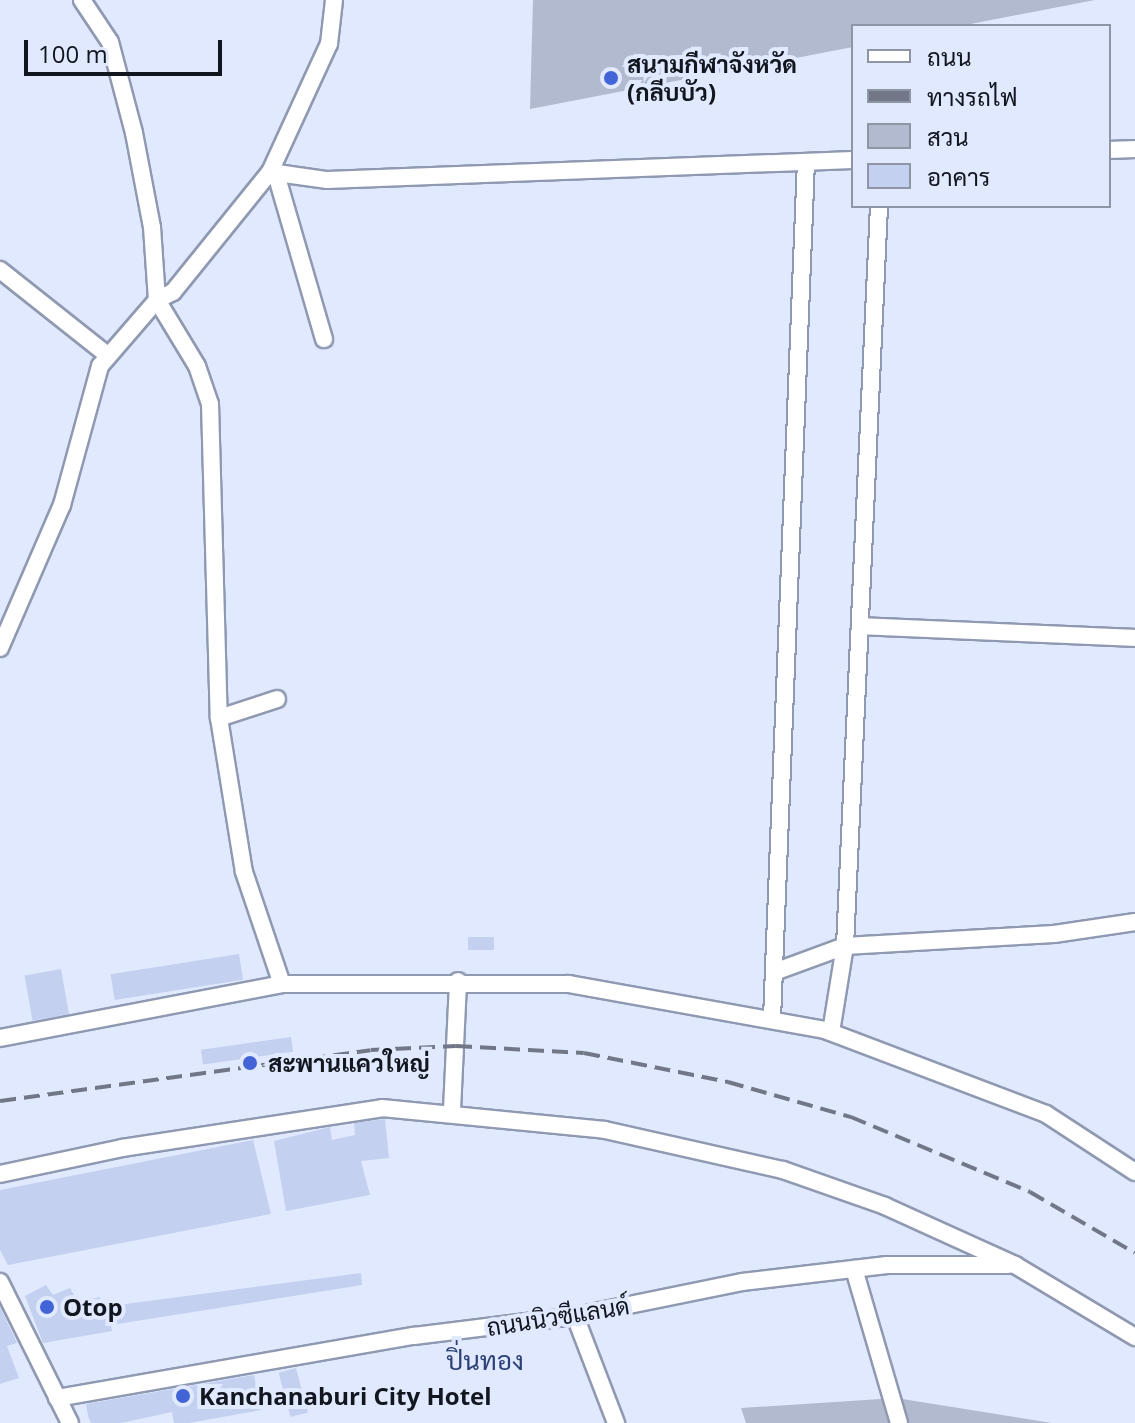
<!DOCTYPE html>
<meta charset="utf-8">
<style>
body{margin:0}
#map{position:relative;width:1135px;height:1423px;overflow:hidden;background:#e0e9fe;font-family:"Open Sans",Sarabun,sans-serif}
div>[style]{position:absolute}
.green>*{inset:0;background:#b2bacf}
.building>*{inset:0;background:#c3d0f0;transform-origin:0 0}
.roads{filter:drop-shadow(2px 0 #8f99b1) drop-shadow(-2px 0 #8f99b1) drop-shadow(0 2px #8f99b1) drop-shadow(0 -2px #8f99b1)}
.minor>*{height:16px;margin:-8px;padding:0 8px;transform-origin:8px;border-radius:8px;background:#fff}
.rail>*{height:4px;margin-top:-2px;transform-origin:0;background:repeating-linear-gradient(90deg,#717786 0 16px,transparent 0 24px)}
.dots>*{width:22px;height:22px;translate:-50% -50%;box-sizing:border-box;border:4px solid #e0e9fe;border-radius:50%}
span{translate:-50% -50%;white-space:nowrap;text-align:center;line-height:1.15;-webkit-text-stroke:8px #e0e9fe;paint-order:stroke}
.poi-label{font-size:24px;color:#12161f;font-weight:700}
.left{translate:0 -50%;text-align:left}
.street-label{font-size:24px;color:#12161f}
.neighbourhood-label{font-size:26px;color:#2c3f78}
.legend{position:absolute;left:851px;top:24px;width:260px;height:184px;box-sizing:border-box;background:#e0e9fe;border:2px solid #8e95a5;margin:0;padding:10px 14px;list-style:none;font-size:24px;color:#12161f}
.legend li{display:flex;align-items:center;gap:16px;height:40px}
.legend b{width:40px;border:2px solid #8e95a5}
.scale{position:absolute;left:24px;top:40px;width:198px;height:36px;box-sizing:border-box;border:4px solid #12161f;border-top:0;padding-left:10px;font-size:24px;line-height:28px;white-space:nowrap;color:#12161f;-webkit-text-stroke:6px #e0e9fe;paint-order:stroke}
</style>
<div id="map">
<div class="green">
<i style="clip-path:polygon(533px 0,1095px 0,960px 26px,853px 26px,853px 47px,530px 109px)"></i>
<i style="clip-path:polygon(896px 1398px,1052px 1423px,746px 1423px,741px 1408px)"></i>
</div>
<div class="building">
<i style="left:494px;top:937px;width:13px;height:26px;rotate:90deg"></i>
<i style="left:239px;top:954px;width:26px;height:130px;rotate:81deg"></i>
<i style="left:61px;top:969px;width:46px;height:37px;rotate:80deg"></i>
<i style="left:291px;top:1037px;width:15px;height:91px;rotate:82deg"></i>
<i style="clip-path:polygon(385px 1119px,389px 1158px,361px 1161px,370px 1195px,286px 1211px,274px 1141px,330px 1127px,332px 1140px,355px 1135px,354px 1123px)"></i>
<i style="clip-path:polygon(253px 1140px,271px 1214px,8px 1265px,0 1250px,0 1190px)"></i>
<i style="clip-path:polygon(361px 1273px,362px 1285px,111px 1325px,112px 1331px,43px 1343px,25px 1296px,46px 1285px,53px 1295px,70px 1288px,78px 1302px,100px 1297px,103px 1307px)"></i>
<i style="clip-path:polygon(0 1307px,17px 1343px,7px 1346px,19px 1378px,0 1384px)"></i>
<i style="left:296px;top:1368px;width:46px;height:18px;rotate:75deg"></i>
<i style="clip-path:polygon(254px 1375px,261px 1410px,189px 1423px,174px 1423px,172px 1412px,121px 1423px,91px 1423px,88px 1416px,86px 1404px)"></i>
</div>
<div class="roads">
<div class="minor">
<i style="left:82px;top:0;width:50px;rotate:56.3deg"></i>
<i style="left:110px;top:42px;width:94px;rotate:75.2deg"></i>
<i style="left:134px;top:133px;width:96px;rotate:79.2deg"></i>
<i style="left:152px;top:227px;width:73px;rotate:86.1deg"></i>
<i style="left:157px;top:300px;width:77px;rotate:58.8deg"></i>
<i style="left:197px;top:366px;width:40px;rotate:71.1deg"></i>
<i style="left:210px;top:404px;width:314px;rotate:88.4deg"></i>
<i style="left:219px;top:718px;width:156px;rotate:80.8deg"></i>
<i style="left:244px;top:872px;width:118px;rotate:71.3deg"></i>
<i style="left:1109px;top:150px;width:26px;rotate:-2deg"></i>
<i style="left:270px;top:172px;width:58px;rotate:8deg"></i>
<i style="left:327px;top:180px;width:526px;rotate:-2.18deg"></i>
<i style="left:276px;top:174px;width:172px;rotate:73.8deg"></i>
<i style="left:0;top:270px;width:135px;rotate:38.4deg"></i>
<i style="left:860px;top:626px;width:275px;rotate:2.5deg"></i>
<i style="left:0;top:648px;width:156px;rotate:-66.6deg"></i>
<i style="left:62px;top:505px;width:144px;rotate:-74.7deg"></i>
<i style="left:100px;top:366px;width:87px;rotate:-49.2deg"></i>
<i style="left:157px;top:300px;width:18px;rotate:-27deg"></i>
<i style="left:173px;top:292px;width:154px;rotate:-51.1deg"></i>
<i style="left:270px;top:172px;width:141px;rotate:-65.3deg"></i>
<i style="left:329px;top:44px;width:44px;rotate:-83.5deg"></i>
<i style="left:219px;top:718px;width:61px;rotate:-18.1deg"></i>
<i style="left:777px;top:971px;width:72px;rotate:-20.2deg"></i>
<i style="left:845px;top:946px;width:741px;rotate:-87.37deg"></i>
<i style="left:772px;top:1019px;width:858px;rotate:-87.73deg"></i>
<i style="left:831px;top:1032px;width:87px;rotate:-80.8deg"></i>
<i style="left:845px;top:946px;width:209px;rotate:-3.3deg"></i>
<i style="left:1054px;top:934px;width:82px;rotate:-8.4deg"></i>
<i style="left:0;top:1038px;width:287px;rotate:-10.8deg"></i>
<i style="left:282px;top:984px;width:287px"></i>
<i style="left:569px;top:984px;width:260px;rotate:10.2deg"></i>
<i style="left:825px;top:1030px;width:236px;rotate:20.8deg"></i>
<i style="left:1046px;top:1114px;width:106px;rotate:33.1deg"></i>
<i style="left:452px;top:1110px;width:129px;rotate:-87.3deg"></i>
<i style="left:0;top:1174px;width:125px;rotate:-12deg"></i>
<i style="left:122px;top:1148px;width:263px;rotate:-8.7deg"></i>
<i style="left:382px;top:1108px;width:224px;rotate:5.6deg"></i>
<i style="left:605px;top:1130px;width:182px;rotate:12.7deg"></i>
<i style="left:783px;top:1170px;width:108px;rotate:19.4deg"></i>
<i style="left:885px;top:1206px;width:143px;rotate:24.4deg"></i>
<i style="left:1015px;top:1265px;width:140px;rotate:31deg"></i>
<i style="left:854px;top:1269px;width:160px;rotate:73.7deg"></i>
<i style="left:0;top:1282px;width:157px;rotate:63.6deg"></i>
<i style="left:575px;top:1316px;width:115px;rotate:69deg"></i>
<i style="left:57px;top:1398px;width:362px;rotate:-9.9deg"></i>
<i style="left:414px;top:1336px;width:162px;rotate:-7.1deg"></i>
<i style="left:575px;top:1316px;width:170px;rotate:-11.5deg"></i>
<i style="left:742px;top:1282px;width:146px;rotate:-6.7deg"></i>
<i style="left:887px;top:1265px;width:121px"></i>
</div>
</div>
<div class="rail">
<i style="left:0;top:1101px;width:374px;rotate:-7.8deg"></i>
<i style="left:371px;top:1050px;width:85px;rotate:-2.7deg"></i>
<i style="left:456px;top:1046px;width:128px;rotate:3.1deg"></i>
<i style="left:584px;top:1053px;width:147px;rotate:11.4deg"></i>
<i style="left:728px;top:1082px;width:128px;rotate:15.9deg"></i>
<i style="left:851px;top:1117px;width:194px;rotate:22.7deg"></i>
<i style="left:1030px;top:1192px;width:121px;rotate:30.2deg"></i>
</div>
<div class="dots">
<i style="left:611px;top:78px;background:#4264d7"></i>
<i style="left:250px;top:1063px;background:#4264d7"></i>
<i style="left:47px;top:1307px;background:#4264d7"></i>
<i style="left:183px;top:1396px;background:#4264d7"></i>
</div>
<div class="poi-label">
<span class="left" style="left:627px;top:78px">สนามกีฬาจังหวัด<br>(กลีบบัว)</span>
<span class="left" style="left:268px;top:1063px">สะพานแควใหญ่</span>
<span class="left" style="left:63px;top:1307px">Otop</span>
<span class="left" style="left:199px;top:1396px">Kanchanaburi City Hotel</span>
</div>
<div class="street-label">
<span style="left:558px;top:1316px;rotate:-9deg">ถนนนิวซีแลนด์</span>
</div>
<div class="neighbourhood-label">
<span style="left:485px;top:1361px">ปิ่นทอง</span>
</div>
<ul class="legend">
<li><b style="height:10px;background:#fff"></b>ถนน</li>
<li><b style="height:10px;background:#717786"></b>ทางรถไฟ</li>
<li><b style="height:22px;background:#b2bacf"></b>สวน</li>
<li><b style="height:22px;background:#c3d0f0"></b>อาคาร</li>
</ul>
<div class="scale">100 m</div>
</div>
